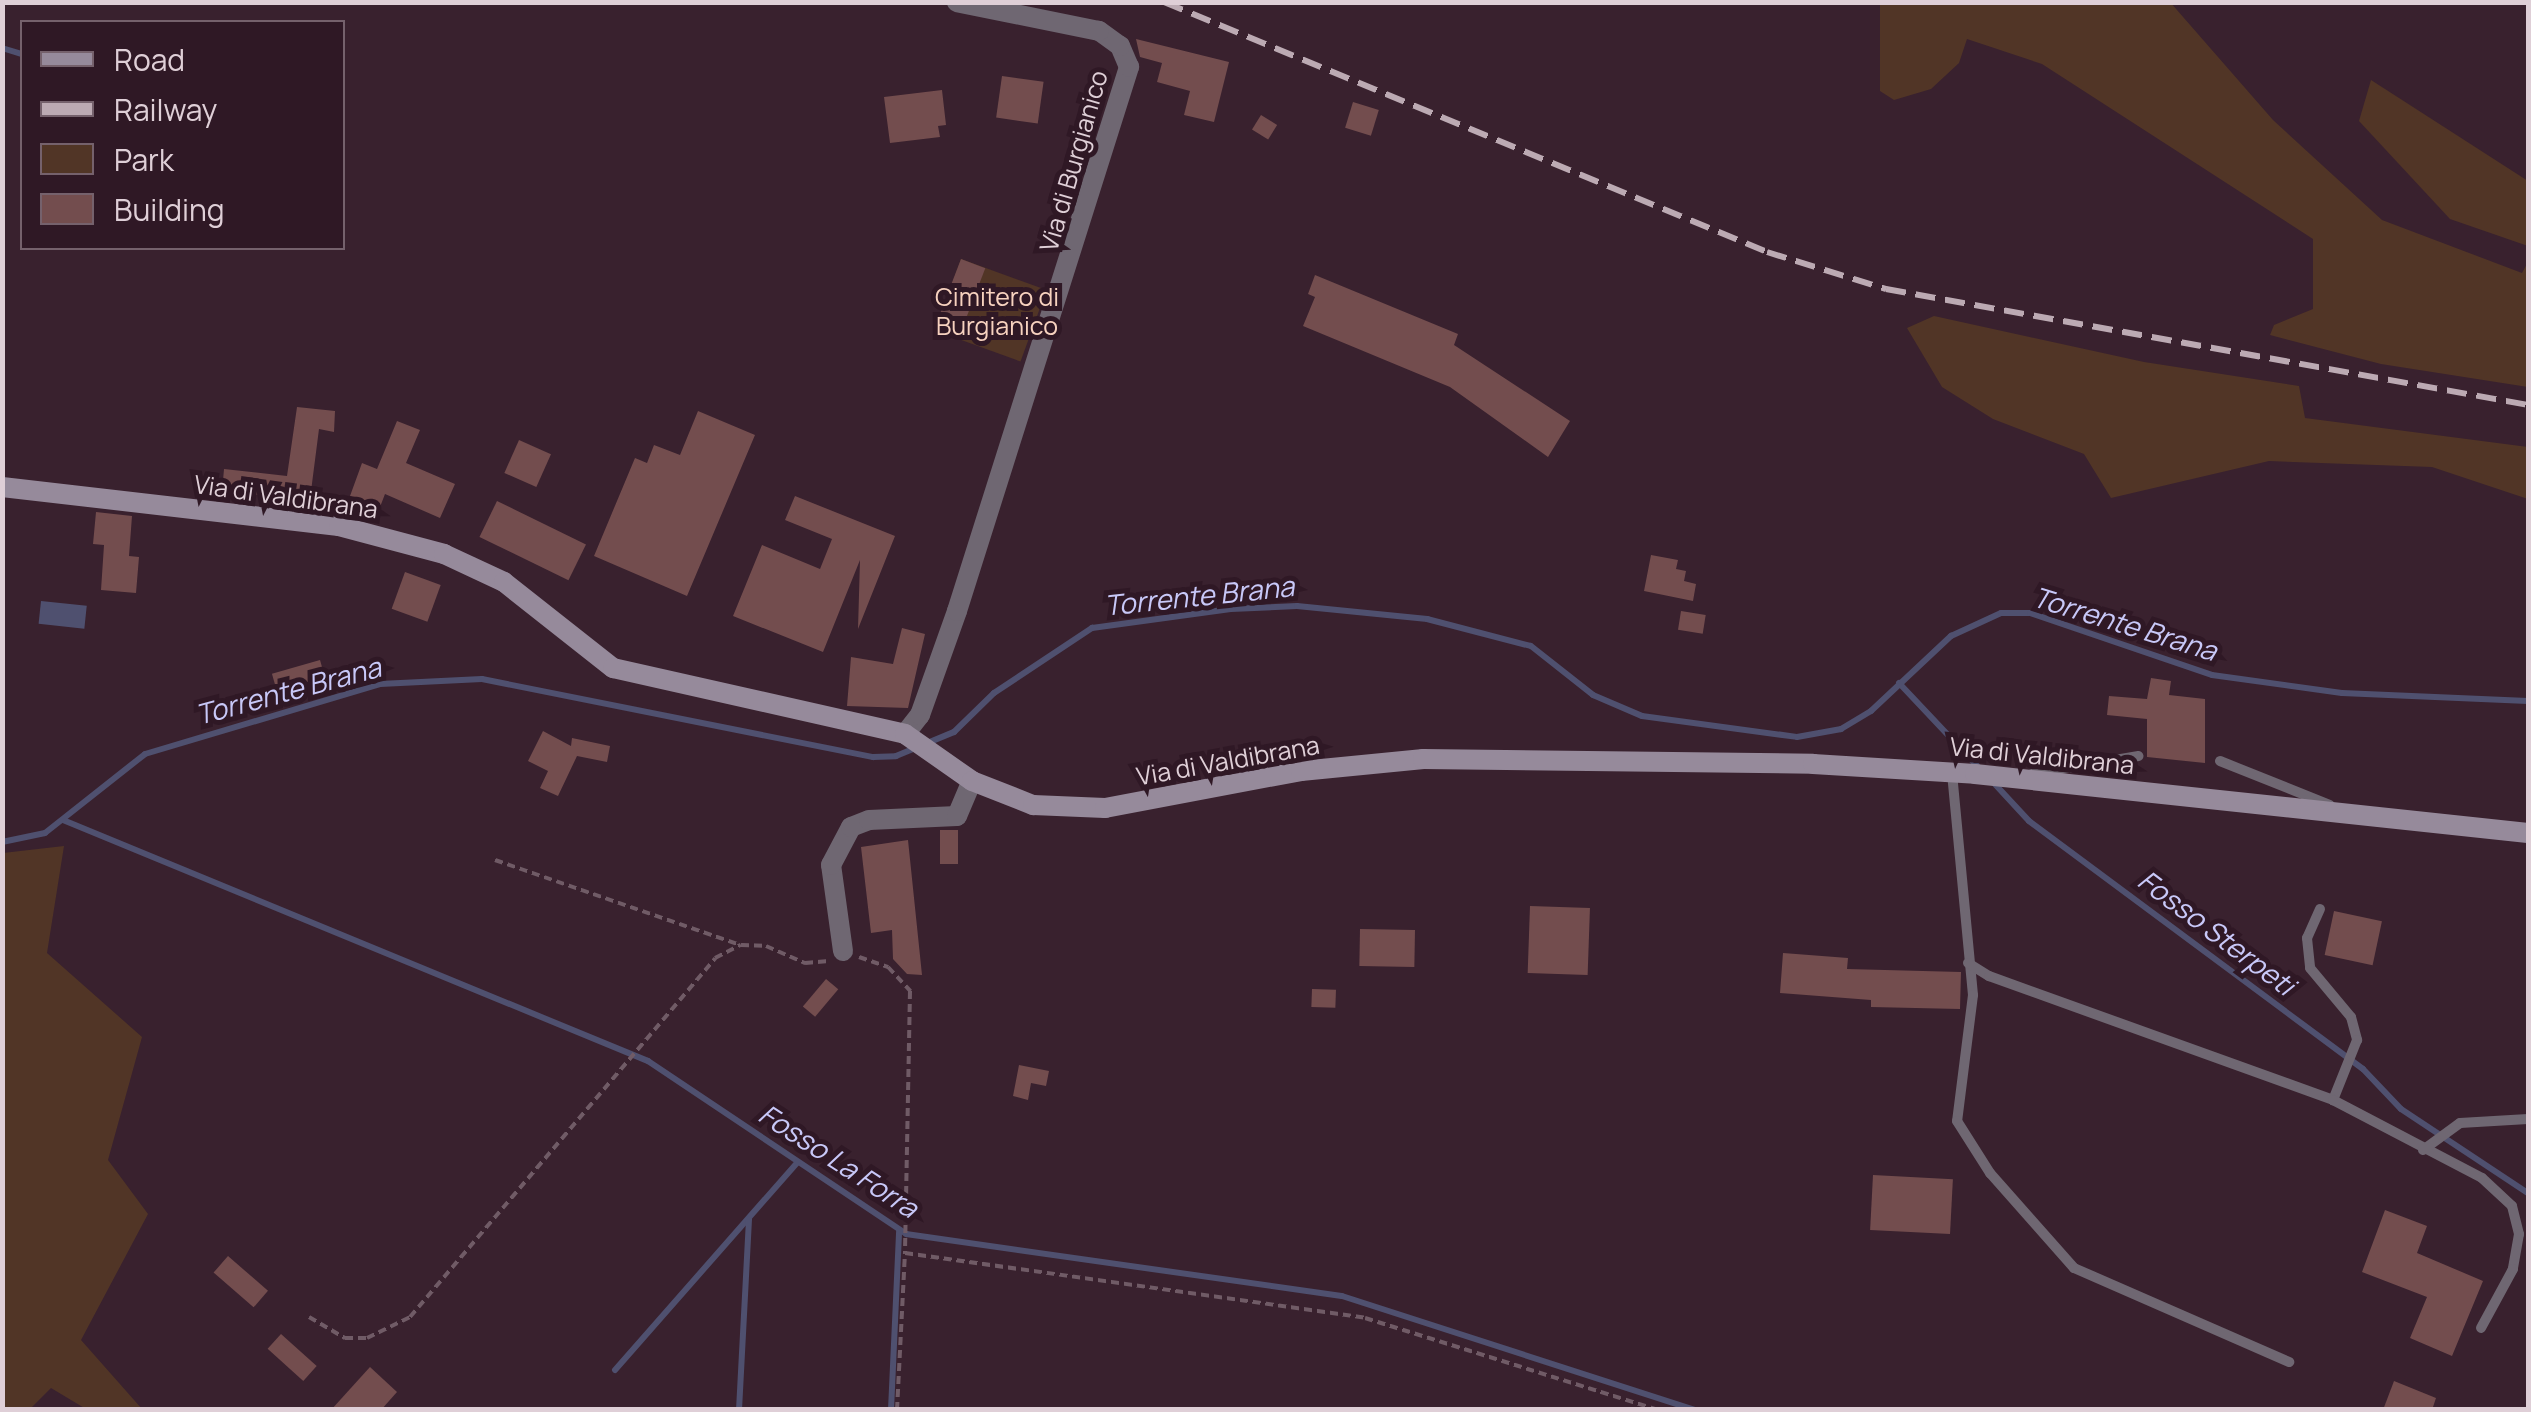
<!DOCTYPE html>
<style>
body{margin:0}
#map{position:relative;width:2531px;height:1412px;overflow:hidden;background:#39212e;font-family:Manrope,sans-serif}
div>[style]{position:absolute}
.green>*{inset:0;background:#513526;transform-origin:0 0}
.water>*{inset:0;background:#4f506f;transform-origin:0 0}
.stream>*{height:6px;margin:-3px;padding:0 3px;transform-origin:3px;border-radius:3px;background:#4f506f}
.building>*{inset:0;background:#734d4e;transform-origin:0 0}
.path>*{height:4px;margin-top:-2px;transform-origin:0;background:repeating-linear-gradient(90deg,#705b66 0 8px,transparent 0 13px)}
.lane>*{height:10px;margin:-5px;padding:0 5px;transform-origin:5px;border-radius:5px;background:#6f6772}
.street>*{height:20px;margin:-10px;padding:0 10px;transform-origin:10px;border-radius:10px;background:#6f6772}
.secondary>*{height:20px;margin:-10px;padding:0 10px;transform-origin:10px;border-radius:10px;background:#968a9b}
.rail>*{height:6px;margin-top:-3px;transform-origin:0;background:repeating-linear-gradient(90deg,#bcaab3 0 20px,transparent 0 30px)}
span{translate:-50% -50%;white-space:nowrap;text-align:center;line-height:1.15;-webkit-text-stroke:10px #2f1825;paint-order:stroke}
.street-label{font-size:25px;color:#dfcfd7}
.park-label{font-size:25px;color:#f7d2bf}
.water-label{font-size:28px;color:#c8c8f8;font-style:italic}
.frame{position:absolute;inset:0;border:5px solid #dfcfd7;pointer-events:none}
.legend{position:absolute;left:20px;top:20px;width:325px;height:230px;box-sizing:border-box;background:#2f1825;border:2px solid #75616c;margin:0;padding:12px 18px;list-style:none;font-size:30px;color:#dfcfd7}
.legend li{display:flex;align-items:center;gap:20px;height:50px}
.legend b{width:50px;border:2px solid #75616c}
</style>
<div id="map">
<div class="green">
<i style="clip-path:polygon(2170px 2px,2273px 120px,2382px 220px,2522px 273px,2528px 262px,2528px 387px,2381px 364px,2270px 335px,2274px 325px,2313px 309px,2313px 239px,2042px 64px,1967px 39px,1959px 63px,1931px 89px,1894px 100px,1880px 91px,1880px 3px)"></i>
<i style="clip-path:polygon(2371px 80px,2528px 181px,2528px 246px,2450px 219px,2359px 121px)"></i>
<i style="left:961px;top:259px;width:91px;height:76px;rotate:20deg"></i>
<i style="clip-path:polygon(1934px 316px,2144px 362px,2299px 386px,2305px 418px,2528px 447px,2528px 499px,2432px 467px,2269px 461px,2111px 498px,2084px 454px,1993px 419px,1942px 387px,1907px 328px)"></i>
<i style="clip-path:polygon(64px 846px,47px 953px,142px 1037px,108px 1160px,148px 1214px,81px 1340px,142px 1409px,86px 1409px,51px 1388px,30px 1409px,3px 1409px,3px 853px)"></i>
</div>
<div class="water">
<i style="left:41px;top:601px;width:46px;height:23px;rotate:6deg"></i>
</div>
<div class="stream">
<i style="left:2px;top:48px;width:21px;rotate:17deg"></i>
<i style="left:1899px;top:683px;width:118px;rotate:46.7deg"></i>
<i style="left:1992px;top:781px;width:54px;rotate:47.2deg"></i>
<i style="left:2029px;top:821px;width:416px;rotate:36.6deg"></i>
<i style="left:2363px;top:1069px;width:55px;rotate:46.5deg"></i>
<i style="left:2401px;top:1109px;width:152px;rotate:33.5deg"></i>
<i style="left:63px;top:820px;width:633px;rotate:22.39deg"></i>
<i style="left:648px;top:1061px;width:311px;rotate:33.8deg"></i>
<i style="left:906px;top:1234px;width:440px;rotate:8.1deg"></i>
<i style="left:1342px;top:1296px;width:372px;rotate:17.9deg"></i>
<i style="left:2px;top:842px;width:44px;rotate:-11.8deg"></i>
<i style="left:45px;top:833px;width:127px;rotate:-38.3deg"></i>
<i style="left:145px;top:754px;width:245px;rotate:-16.6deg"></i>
<i style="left:380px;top:684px;width:102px;rotate:-2.8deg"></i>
<i style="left:482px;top:679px;width:399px;rotate:11.3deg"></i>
<i style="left:873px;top:757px;width:23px;rotate:-2deg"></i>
<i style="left:896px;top:756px;width:63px;rotate:-22.5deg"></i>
<i style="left:954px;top:732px;width:56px;rotate:-44.3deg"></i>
<i style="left:994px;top:693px;width:118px;rotate:-33.6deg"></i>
<i style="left:1092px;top:628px;width:140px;rotate:-7.8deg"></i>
<i style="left:1231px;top:609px;width:66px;rotate:-2.6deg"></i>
<i style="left:1297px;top:606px;width:131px;rotate:5.7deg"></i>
<i style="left:1427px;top:619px;width:107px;rotate:14.6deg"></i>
<i style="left:1531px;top:646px;width:79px;rotate:38.3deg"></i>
<i style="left:1593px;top:695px;width:53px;rotate:23.2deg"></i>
<i style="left:1642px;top:716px;width:156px;rotate:7.7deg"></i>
<i style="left:1797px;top:737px;width:45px;rotate:-10.3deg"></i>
<i style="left:1841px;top:729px;width:35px;rotate:-31deg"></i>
<i style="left:1871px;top:711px;width:110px;rotate:-43.2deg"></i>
<i style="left:1951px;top:636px;width:55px;rotate:-24.7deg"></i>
<i style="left:2001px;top:613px;width:29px"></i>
<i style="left:2030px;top:613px;width:192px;rotate:18.8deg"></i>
<i style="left:2212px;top:675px;width:131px;rotate:7.9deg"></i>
<i style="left:2342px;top:693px;width:186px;rotate:2.5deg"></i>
<i style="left:615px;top:1370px;width:277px;rotate:-48.7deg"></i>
<i style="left:739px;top:1410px;width:191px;rotate:-87deg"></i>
<i style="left:891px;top:1410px;width:179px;rotate:-87.4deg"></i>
</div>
<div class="building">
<i style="clip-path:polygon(1136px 39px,1229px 62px,1214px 122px,1184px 115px,1190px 91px,1157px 82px,1162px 63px,1140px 57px)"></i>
<i style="left:1002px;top:76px;width:42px;height:42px;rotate:8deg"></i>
<i style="clip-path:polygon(942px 90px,946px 125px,938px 126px,940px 137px,890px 143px,884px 97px)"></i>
<i style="left:1353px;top:102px;width:27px;height:27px;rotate:17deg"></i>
<i style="left:1261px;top:115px;width:19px;height:17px;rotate:32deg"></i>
<i style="left:961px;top:259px;width:26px;height:76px;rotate:21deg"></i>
<i style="clip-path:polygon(1315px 275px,1458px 334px,1454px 345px,1570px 421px,1548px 457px,1450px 387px,1303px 326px,1315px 297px,1308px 294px)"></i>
<i style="clip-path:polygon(297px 407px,335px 411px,334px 432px,319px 429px,310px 499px,222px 492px,224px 469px,287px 476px)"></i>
<i style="clip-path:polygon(698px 411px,755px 435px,687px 596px,594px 556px,635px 458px,647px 463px,654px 445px,680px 455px)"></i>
<i style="clip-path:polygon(397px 421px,420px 430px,406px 463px,455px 484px,440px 518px,385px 494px,380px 507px,350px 496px,362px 463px,377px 469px)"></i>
<i style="left:519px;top:440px;width:35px;height:36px;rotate:24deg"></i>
<i style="clip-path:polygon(795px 496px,895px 536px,858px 629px,860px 560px,823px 652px,733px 616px,762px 545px,820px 569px,832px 539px,785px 520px)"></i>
<i style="left:497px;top:501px;width:99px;height:40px;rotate:26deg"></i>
<i style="clip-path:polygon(96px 512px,132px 516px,129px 556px,139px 557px,136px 593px,101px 590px,104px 545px,93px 544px)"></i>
<i style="clip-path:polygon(1651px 555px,1678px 560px,1676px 569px,1686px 571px,1684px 581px,1696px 584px,1693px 601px,1644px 591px)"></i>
<i style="left:405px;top:572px;width:38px;height:39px;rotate:20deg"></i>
<i style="left:1681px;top:611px;width:25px;height:19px;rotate:9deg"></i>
<i style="clip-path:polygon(902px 628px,925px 634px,908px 708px,847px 706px,851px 657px,893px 664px)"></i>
<i style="left:320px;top:660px;width:29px;height:50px;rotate:74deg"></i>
<i style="clip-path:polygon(2151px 678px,2171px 681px,2169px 695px,2205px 699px,2205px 763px,2147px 757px,2147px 719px,2107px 715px,2109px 696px,2147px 699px)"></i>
<i style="clip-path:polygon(543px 731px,571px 746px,572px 738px,610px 746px,607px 762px,577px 756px,558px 796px,540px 788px,548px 771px,528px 761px)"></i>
<i style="left:958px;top:830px;width:34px;height:18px;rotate:90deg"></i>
<i style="clip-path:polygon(908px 840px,922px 975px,907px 974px,893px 959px,892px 930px,871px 933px,861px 847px)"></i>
<i style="left:1530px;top:906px;width:60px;height:67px;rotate:2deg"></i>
<i style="left:2334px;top:911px;width:49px;height:45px;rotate:12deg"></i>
<i style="left:1360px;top:929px;width:55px;height:37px;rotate:1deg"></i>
<i style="clip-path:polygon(1783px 953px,1848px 958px,1847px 969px,1961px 972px,1960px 1009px,1871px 1007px,1871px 1000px,1780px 993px)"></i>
<i style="left:826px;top:979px;width:16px;height:36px;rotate:40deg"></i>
<i style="left:1312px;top:989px;width:24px;height:18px;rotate:2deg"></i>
<i style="clip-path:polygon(1019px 1065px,1049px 1071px,1046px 1086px,1031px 1083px,1028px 1100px,1013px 1096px)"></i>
<i style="left:1873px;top:1175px;width:80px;height:55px;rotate:3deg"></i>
<i style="clip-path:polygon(2385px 1210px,2427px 1226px,2417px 1253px,2483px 1281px,2452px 1356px,2410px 1338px,2427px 1297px,2362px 1272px)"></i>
<i style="left:228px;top:1256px;width:53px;height:22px;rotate:41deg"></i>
<i style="left:281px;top:1334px;width:48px;height:20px;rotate:42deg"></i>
<i style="clip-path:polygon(370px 1367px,397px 1392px,381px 1410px,331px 1410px)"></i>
<i style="clip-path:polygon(2394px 1381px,2436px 1398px,2432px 1410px,2383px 1410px)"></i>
</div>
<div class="path">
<i style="left:495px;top:860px;width:260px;rotate:19.1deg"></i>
<i style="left:859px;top:957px;width:31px;rotate:19deg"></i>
<i style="left:888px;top:967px;width:33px;rotate:47deg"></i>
<i style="left:910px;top:991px;width:262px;rotate:91.1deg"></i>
<i style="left:905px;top:1253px;width:465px;rotate:8deg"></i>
<i style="left:1365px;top:1318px;width:307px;rotate:17.4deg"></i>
<i style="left:309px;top:1317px;width:42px;rotate:30.3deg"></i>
<i style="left:345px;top:1338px;width:22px"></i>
<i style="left:367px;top:1338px;width:48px;rotate:-26deg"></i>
<i style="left:410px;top:1317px;width:471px;rotate:-49.6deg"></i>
<i style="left:715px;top:958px;width:29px;rotate:-27deg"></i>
<i style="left:741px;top:945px;width:25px;rotate:2deg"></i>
<i style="left:766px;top:946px;width:43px;rotate:23.6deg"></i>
<i style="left:805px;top:963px;width:24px;rotate:-5deg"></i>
<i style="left:897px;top:1410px;width:157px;rotate:-87.1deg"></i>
</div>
<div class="lane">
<i style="left:2220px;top:761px;width:118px;rotate:21.8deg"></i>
<i style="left:1952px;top:773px;width:223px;rotate:84.6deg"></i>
<i style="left:1973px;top:995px;width:127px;rotate:97.2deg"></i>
<i style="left:1957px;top:1121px;width:62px;rotate:57.6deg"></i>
<i style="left:1990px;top:1173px;width:127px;rotate:48.5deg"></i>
<i style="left:2074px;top:1268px;width:235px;rotate:23.6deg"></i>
<i style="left:2032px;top:774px;width:108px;rotate:-9.6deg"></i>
<i style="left:2320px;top:909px;width:32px;rotate:114deg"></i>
<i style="left:2307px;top:938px;width:30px;rotate:84deg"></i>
<i style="left:2310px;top:968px;width:64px;rotate:50.1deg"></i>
<i style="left:2351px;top:1017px;width:24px;rotate:75deg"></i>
<i style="left:2357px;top:1040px;width:65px;rotate:111.8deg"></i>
<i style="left:1968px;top:963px;width:25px;rotate:32deg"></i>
<i style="left:1989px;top:976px;width:366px;rotate:19.8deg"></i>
<i style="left:2333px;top:1100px;width:168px;rotate:27.6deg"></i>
<i style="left:2482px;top:1178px;width:41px;rotate:43deg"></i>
<i style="left:2512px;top:1206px;width:29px;rotate:76deg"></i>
<i style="left:2519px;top:1234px;width:36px;rotate:100deg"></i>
<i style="left:2513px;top:1269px;width:67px;rotate:118.5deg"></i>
<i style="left:2423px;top:1150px;width:46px;rotate:-36.1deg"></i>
<i style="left:2460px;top:1123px;width:68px;rotate:-3.4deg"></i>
</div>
<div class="street">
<i style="left:905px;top:734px;width:24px;rotate:-52deg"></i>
<i style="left:920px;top:715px;width:110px;rotate:-70.4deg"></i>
<i style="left:957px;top:611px;width:571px;rotate:-72.45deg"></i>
<i style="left:1129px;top:67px;width:23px;rotate:-113deg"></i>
<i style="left:1120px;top:46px;width:26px;rotate:-144deg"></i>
<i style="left:1099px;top:31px;width:145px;rotate:-168.5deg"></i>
<i style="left:843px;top:951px;width:87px;rotate:-97.9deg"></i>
<i style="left:831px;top:865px;width:43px;rotate:-62.2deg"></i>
<i style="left:851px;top:827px;width:19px;rotate:-21deg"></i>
<i style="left:869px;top:820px;width:88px;rotate:-2.6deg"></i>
<i style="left:957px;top:816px;width:38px;rotate:-67deg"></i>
</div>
<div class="secondary">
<i style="left:2px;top:487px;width:339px;rotate:6.6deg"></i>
<i style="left:339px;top:526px;width:109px;rotate:14.9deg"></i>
<i style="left:444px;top:554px;width:66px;rotate:25deg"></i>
<i style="left:504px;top:582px;width:139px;rotate:38.3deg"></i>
<i style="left:613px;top:668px;width:299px;rotate:12.7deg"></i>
<i style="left:905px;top:734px;width:82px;rotate:35deg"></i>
<i style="left:972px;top:781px;width:66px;rotate:21.5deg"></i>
<i style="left:1033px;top:805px;width:72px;rotate:2.4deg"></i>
<i style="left:1105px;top:808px;width:199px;rotate:-10.7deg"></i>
<i style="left:1301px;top:771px;width:123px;rotate:-5.6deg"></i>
<i style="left:1423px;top:759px;width:390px;rotate:0.7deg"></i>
<i style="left:1813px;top:764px;width:162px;rotate:3.5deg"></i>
<i style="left:1975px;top:774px;width:556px;rotate:6.09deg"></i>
</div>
<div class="rail">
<i style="left:1164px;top:2px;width:653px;rotate:22.52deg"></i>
<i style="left:1767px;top:252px;width:125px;rotate:17.3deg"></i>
<i style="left:1886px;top:289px;width:652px;rotate:10.24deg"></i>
</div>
<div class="street-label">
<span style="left:1074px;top:161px;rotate:-74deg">Via di Burgianico</span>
<span style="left:286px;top:497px;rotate:8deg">Via di Valdibrana</span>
<span style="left:2042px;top:756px;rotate:6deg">Via di Valdibrana</span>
<span style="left:1228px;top:761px;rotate:-10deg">Via di Valdibrana</span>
</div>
<div class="park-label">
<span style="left:997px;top:312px">Cimitero di<br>Burgianico</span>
</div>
<div class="water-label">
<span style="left:1199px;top:595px;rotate:-6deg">Torrente Brana</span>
<span style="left:2125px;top:623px;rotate:17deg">Torrente Brana</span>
<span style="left:288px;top:690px;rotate:-15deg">Torrente Brana</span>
<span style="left:2217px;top:932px;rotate:37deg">Fosso Sterpeti</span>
<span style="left:839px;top:1160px;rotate:33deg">Fosso La Forra</span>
</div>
<div class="frame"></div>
<ul class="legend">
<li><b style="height:12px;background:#968a9b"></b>Road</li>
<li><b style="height:12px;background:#bcaab3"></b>Railway</li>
<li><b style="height:28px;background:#513526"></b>Park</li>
<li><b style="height:28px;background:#734d4e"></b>Building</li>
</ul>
</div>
